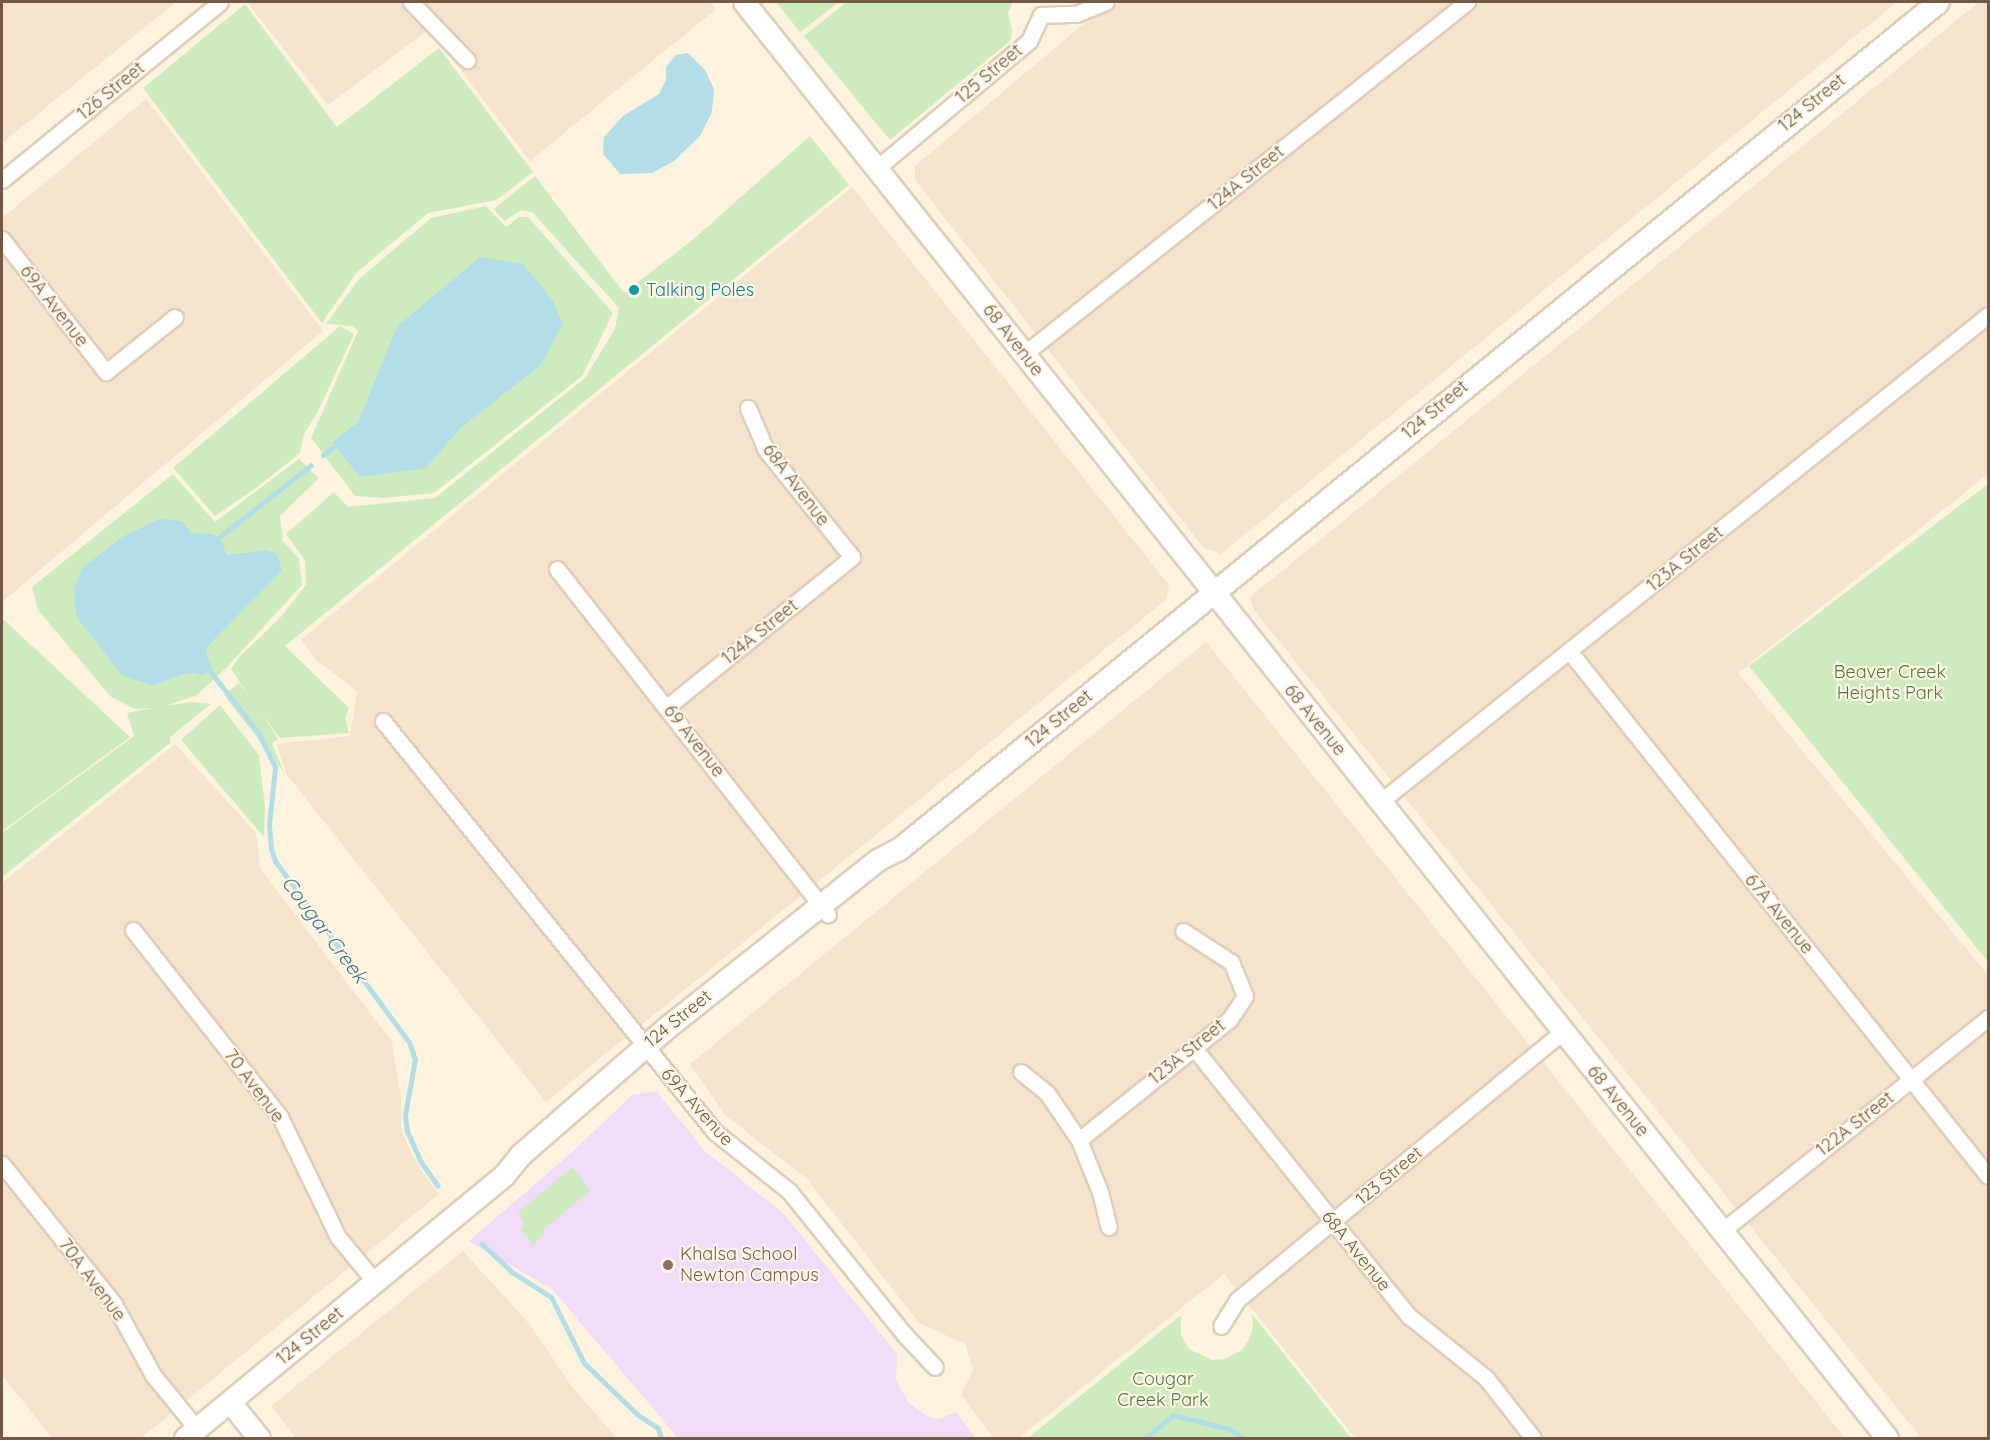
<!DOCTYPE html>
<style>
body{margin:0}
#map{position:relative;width:1990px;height:1440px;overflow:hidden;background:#fdf3de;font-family:Quicksand,sans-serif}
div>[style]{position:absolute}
.residential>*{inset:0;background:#f5e4cd}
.education>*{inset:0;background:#f0dcf9}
.green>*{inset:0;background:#ceebbd}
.water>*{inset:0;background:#b3dde7}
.stream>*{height:5px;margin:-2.5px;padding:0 2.5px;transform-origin:2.5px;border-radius:2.5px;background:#b3dde7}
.roads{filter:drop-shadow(2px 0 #e1ceba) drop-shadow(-2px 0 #e1ceba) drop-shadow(0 2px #e1ceba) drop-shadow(0 -2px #e1ceba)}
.street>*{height:15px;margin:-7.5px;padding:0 7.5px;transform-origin:7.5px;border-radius:7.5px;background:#fff}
.secondary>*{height:21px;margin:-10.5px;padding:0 10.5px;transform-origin:10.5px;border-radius:10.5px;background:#fff}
.dots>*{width:16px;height:16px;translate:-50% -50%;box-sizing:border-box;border:3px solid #fff6e6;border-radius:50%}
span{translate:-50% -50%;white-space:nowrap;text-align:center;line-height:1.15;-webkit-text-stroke:4.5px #fff6e6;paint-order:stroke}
.street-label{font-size:18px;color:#745846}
.culture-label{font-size:18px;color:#0d838f}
.left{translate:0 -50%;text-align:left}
.park-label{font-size:18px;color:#4c7b3d}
.education-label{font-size:18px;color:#785e54}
.water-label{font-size:20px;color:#3e7a89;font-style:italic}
.frame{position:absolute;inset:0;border:3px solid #745846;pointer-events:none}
</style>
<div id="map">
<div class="residential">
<i style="clip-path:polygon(2px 2px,176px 2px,2px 143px)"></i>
<i style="clip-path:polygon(247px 2px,710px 2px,716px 9px,530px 161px,429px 29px,328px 105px)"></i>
<i style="clip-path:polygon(1121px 2px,1897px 2px,1221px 554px,1203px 547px,915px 180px,915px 166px,1082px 25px)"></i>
<i style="clip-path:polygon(1979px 2px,1988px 2px,1988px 474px,1738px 673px,1988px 975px,1988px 1438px,1921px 1438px,1253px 609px,1250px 597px)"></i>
<i style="clip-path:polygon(146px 99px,323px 331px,2px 602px,2px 218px)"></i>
<i style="clip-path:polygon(852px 187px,1169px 585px,1167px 599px,546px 1102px,287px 775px,276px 744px,350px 736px,357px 691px,317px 661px,301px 640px)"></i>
<i style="clip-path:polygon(1206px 642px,1845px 1438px,1355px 1438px,1224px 1274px,1019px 1438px,993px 1438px,961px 1395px,973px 1370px,965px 1344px,919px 1323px,807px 1179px,725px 1115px,690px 1064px)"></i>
<i style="clip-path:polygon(175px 744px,256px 833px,260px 868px,392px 1042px,401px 1099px,401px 1130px,417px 1164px,439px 1194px,141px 1438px,52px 1438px,2px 1375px,2px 883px)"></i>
<i style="clip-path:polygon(463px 1251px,531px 1326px,572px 1387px,617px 1438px,296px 1438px,271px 1406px)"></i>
</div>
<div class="education">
<i style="clip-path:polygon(656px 1091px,705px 1151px,783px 1213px,897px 1354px,896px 1380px,908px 1402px,926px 1416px,939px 1419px,956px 1412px,976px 1438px,678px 1438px,552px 1289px,469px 1241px,571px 1153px,632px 1095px)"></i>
</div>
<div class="green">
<i style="clip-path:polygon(776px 2px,839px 2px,800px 32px)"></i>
<i style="clip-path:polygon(847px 2px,1013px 2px,1008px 13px,1012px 30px,1011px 40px,890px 140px,804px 36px)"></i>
<i style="clip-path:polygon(245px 4px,337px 127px,439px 48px,533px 172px,496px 200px,428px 213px,357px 272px,322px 323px,143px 88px)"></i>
<i style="clip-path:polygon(810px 136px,849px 185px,285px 646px,349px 708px,345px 718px,349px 733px,280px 738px,261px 713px,278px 739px,272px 743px,284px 772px,224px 695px,239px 683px,250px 698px,231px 669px,240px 656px,280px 618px,306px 585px,305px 560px,286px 534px,334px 492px,348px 507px,435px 498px,585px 378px,615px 329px,619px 308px,533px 213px,522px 210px,504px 221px,494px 209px,535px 176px,624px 293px,690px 242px)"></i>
<i style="clip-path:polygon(evenodd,486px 206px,506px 227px,519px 217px,528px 217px,613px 313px,582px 376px,434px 493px,383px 498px,355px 496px,311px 438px,358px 331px,353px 326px,326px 324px,359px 279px,431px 218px,486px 206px,479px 258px,540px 366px,461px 428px,426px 468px,332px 442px,358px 422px,397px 326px,479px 258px)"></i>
<i style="clip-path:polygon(340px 326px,354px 334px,318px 411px,304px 434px,300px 453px,256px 488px,215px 516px,173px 468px)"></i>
<i style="clip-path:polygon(evenodd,299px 459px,319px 478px,280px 516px,283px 541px,299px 559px,302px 585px,225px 669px,197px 695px,165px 706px,191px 702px,211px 704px,170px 737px,170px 743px,2px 877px,2px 833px,134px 736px,127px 713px,153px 708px,135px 709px,111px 697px,38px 610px,32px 587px,173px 474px,215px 522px,299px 459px,182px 521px,192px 533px,225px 555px,266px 550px,282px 571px,209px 645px,206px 652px,213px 668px,203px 676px,194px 673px,181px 675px,153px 686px,182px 521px)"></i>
<i style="clip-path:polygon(1988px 484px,1988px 962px,1749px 666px)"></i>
<i style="clip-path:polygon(2px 618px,130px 737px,2px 831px)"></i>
<i style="clip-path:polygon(220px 705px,259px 755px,265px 807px,264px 837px,181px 740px)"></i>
<i style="clip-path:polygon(573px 1167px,590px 1191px,544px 1229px,545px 1232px,533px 1245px,520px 1229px,525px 1225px,518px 1212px)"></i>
<i style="clip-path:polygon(1252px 1314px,1351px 1438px,1028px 1438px,1181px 1315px,1181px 1335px,1189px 1349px,1212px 1360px,1225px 1359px,1242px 1350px,1249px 1339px,1253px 1327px)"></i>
</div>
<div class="water">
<i style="clip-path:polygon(688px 53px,705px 70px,714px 89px,712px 112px,700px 136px,674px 161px,652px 173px,620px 174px,603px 154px,604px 137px,623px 116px,659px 94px,666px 80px,666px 67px,676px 55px)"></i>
<i style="clip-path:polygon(480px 257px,523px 264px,553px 301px,563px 324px,540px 366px,461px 428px,426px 468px,360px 477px,332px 442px,358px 422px,397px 326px)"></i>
<i style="clip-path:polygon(159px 519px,182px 521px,192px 533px,213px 534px,223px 543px,226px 555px,266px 550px,277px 554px,282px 571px,209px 645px,206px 652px,213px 668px,210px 671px,203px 676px,194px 673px,181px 675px,153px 686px,122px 675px,76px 616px,74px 589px,82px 568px,122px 537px)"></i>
</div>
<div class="stream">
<i style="left:323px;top:455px;width:15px;rotate:-37deg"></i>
<i style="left:218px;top:538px;width:118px;rotate:-38.1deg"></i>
<i style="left:210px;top:671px;width:80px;rotate:52.1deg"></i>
<i style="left:259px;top:734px;width:37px;rotate:64deg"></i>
<i style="left:275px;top:767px;width:58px;rotate:95.9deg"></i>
<i style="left:269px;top:825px;width:24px;rotate:85deg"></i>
<i style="left:271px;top:849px;width:13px;rotate:72deg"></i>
<i style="left:275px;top:861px;width:225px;rotate:53.5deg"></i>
<i style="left:409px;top:1042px;width:18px;rotate:71deg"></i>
<i style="left:415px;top:1059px;width:57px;rotate:100.1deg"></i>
<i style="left:405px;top:1115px;width:16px;rotate:83deg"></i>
<i style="left:407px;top:1131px;width:34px;rotate:66deg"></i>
<i style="left:421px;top:1162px;width:29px;rotate:55deg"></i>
<i style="left:482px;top:1244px;width:41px;rotate:43deg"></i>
<i style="left:512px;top:1272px;width:46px;rotate:32.7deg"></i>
<i style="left:551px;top:1297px;width:74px;rotate:63.4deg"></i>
<i style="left:584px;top:1363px;width:75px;rotate:43.9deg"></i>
<i style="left:638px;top:1415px;width:24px;rotate:33deg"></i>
<i style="left:658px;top:1428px;width:10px;rotate:73deg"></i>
<i style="left:1145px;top:1438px;width:36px;rotate:-39deg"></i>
<i style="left:1173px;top:1415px;width:59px;rotate:13.8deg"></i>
<i style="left:1230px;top:1429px;width:16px;rotate:35deg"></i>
</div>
<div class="roads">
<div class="street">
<i style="left:411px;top:2px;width:81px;rotate:46deg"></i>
<i style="left:877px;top:168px;width:198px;rotate:-39.9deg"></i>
<i style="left:1029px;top:41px;width:29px;rotate:-65deg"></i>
<i style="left:1041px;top:15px;width:35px;rotate:-2deg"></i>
<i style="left:1076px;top:14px;width:32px;rotate:-22deg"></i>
<i style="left:2px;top:180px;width:281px;rotate:-39.2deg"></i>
<i style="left:2px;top:239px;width:169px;rotate:52deg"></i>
<i style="left:106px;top:372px;width:88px;rotate:-38.6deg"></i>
<i style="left:1024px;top:354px;width:566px;rotate:-38.47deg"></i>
<i style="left:557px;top:569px;width:439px;rotate:51.9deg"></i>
<i style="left:1570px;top:652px;width:670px;rotate:51.42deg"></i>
<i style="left:667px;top:707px;width:238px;rotate:-39deg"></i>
<i style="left:852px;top:557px;width:137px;rotate:-128.8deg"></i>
<i style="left:766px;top:450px;width:46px;rotate:-113.2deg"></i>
<i style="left:383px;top:721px;width:528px;rotate:51.07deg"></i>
<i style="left:715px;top:1132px;width:95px;rotate:38.6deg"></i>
<i style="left:789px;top:1191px;width:184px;rotate:51.2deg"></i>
<i style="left:904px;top:1334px;width:45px;rotate:46.8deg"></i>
<i style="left:1380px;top:802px;width:779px;rotate:-38.69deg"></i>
<i style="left:133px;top:930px;width:238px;rotate:51.8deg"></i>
<i style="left:280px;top:1117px;width:133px;rotate:64.2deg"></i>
<i style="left:338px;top:1237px;width:60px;rotate:50.4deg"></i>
<i style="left:1194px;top:1048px;width:344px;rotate:51.3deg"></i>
<i style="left:1409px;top:1316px;width:99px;rotate:38.8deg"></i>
<i style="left:1486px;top:1378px;width:76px;rotate:51.9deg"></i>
<i style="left:1021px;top:1072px;width:33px;rotate:39deg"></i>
<i style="left:1047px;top:1093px;width:57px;rotate:55.8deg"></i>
<i style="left:1079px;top:1140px;width:56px;rotate:68deg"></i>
<i style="left:1100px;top:1192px;width:36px;rotate:76deg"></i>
<i style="left:1079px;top:1140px;width:192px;rotate:-38.7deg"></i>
<i style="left:1229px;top:1020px;width:29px;rotate:-56deg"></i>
<i style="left:1245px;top:996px;width:37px;rotate:-112deg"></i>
<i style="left:1231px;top:962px;width:57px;rotate:-147.1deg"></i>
<i style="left:2px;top:1164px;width:179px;rotate:51.3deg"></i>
<i style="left:114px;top:1304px;width:81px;rotate:61.2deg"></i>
<i style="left:153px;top:1375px;width:70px;rotate:50.8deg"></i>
<i style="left:1722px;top:1231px;width:341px;rotate:-38.7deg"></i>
<i style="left:1221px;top:1326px;width:31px;rotate:-58deg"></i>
<i style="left:1237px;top:1300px;width:423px;rotate:-39.5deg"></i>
</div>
<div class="secondary">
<i style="left:744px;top:2px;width:1835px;rotate:51.48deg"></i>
<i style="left:230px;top:1402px;width:46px;rotate:51.1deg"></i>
<i style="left:185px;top:1438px;width:413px;rotate:-39.5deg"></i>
<i style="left:504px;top:1175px;width:26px;rotate:-51deg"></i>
<i style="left:520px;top:1155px;width:194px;rotate:-41deg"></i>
<i style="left:666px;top:1028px;width:270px;rotate:-38.5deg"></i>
<i style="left:877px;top:860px;width:25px;rotate:-27deg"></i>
<i style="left:899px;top:849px;width:1340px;rotate:-39.19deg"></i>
</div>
</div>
<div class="dots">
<i style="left:634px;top:290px;background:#0f9aa8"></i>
<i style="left:668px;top:1265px;background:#8d6e63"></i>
</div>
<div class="street-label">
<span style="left:989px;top:74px;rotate:-40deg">125 Street</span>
<span style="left:111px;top:91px;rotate:-39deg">126 Street</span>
<span style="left:1812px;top:103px;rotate:-39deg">124 Street</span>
<span style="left:1246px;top:178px;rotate:-39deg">124A Street</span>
<span style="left:54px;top:306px;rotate:52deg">69A Avenue</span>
<span style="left:1013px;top:340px;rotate:52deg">68 Avenue</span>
<span style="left:1435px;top:410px;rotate:-40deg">124 Street</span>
<span style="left:796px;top:485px;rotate:53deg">68A Avenue</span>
<span style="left:1685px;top:559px;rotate:-39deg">123A Street</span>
<span style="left:760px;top:632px;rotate:-39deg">124A Street</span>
<span style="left:1059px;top:719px;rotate:-39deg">124 Street</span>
<span style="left:1315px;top:720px;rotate:51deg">68 Avenue</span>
<span style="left:694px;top:741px;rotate:52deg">69 Avenue</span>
<span style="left:1779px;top:914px;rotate:51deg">67A Avenue</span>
<span style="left:678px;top:1019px;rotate:-39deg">124 Street</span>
<span style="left:1187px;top:1052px;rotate:-39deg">123A Street</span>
<span style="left:254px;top:1086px;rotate:53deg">70 Avenue</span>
<span style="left:1618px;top:1101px;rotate:51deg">68 Avenue</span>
<span style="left:697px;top:1107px;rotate:48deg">69A Avenue</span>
<span style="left:1855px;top:1124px;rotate:-38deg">122A Street</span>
<span style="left:1389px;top:1176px;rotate:-40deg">123 Street</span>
<span style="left:1356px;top:1251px;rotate:51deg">68A Avenue</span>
<span style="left:92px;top:1280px;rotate:53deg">70A Avenue</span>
<span style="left:310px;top:1336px;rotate:-39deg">124 Street</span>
</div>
<div class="culture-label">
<span class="left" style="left:646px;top:290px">Talking Poles</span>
</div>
<div class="park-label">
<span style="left:1890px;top:683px">Beaver Creek<br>Heights Park</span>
<span style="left:1163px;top:1390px">Cougar<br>Creek Park</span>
</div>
<div class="education-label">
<span class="left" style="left:680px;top:1265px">Khalsa School<br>Newton Campus</span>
</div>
<div class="water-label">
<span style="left:325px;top:929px;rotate:53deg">Cougar Creek</span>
</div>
<div class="frame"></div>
</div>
